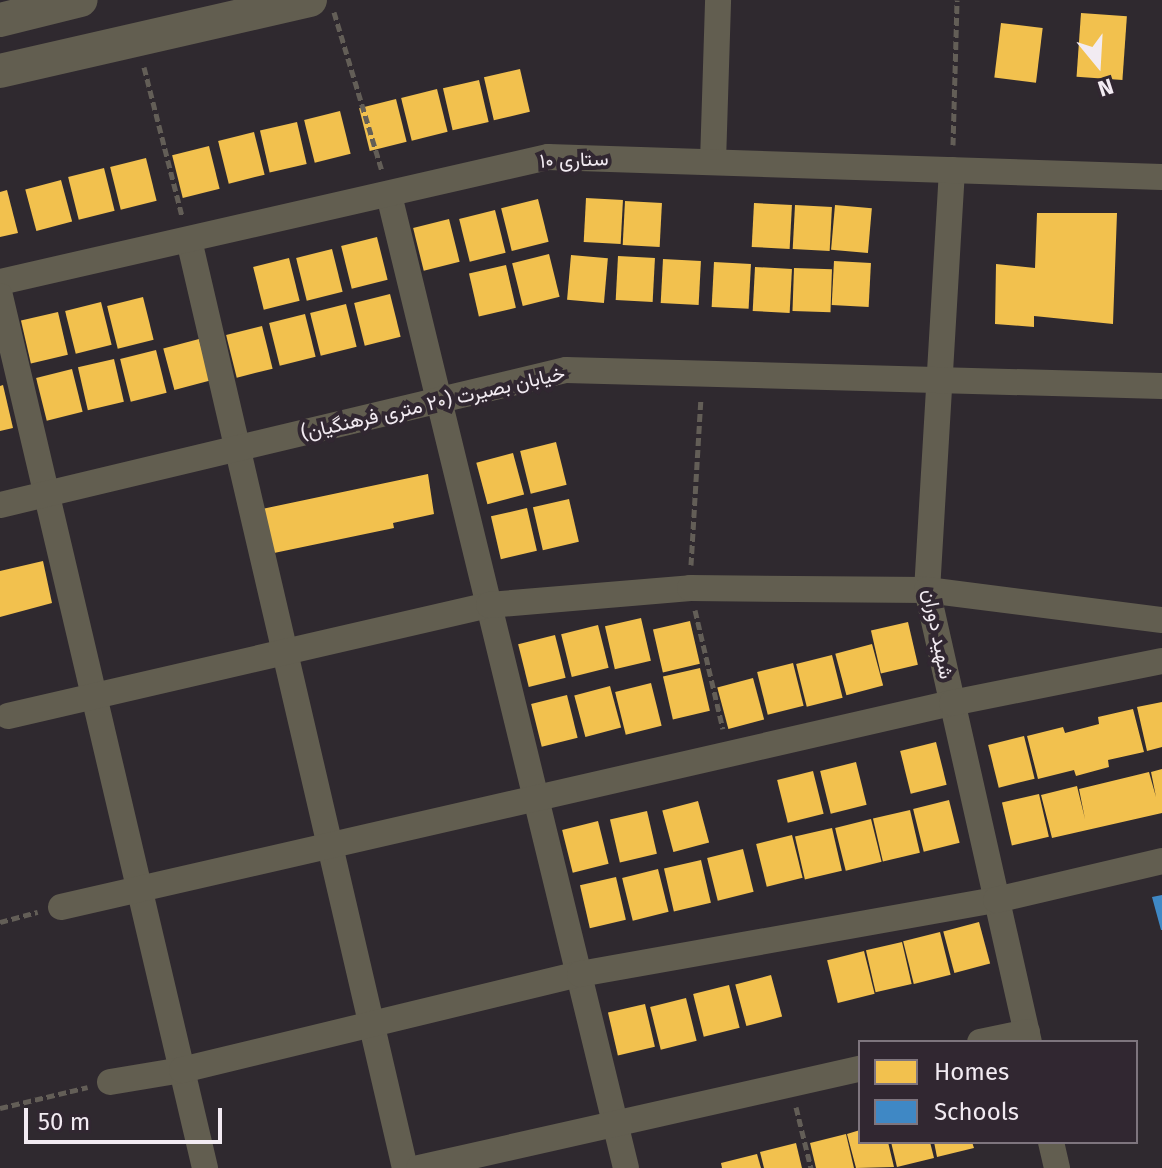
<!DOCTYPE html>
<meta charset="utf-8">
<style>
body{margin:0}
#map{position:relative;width:1162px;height:1168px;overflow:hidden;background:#2f292f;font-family:"Fira Sans",Vazirmatn,sans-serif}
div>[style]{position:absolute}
.homes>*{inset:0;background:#f2c14e;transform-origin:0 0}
.schools>*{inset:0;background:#3f88c5}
.path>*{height:5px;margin-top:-2.5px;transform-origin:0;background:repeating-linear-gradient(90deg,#635e57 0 8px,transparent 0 12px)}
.minor>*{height:26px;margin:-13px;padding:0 13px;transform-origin:13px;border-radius:13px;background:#625e50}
.tertiary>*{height:34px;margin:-17px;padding:0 17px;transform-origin:17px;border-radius:17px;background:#625e50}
span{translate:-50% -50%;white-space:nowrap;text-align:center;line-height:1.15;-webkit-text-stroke:8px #312731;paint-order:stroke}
.street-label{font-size:20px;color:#f2ebf2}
.legend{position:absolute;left:858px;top:1040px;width:280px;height:104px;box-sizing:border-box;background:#312731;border:2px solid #7e757e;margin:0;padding:10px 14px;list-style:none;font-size:24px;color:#f2ebf2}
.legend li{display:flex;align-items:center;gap:16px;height:40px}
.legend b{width:40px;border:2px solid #7e757e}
.north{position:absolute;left:1058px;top:24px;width:80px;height:80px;-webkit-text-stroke:6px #312731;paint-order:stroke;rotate:162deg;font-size:22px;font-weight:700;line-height:32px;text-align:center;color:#f2ebf2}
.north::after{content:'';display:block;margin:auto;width:28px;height:36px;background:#f2ebf2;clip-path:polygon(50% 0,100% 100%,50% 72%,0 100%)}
.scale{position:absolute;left:24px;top:1108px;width:198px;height:36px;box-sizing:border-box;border:4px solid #f2ebf2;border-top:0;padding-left:10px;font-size:24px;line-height:28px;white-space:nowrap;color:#f2ebf2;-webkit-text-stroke:6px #312731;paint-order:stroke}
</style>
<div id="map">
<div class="homes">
<i style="left:1081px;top:13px;width:46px;height:64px;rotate:4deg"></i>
<i style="left:1001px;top:23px;width:42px;height:55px;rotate:7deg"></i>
<i style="left:520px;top:69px;width:44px;height:37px;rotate:77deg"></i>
<i style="left:479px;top:80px;width:43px;height:37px;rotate:77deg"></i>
<i style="left:437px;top:89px;width:44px;height:37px;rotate:76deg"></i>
<i style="left:396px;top:99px;width:44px;height:38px;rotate:76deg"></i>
<i style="left:340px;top:111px;width:44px;height:37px;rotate:76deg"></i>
<i style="left:297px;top:122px;width:43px;height:38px;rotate:77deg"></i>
<i style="left:254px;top:132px;width:44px;height:37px;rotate:76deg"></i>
<i style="left:209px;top:146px;width:44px;height:38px;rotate:76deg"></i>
<i style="left:146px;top:158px;width:44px;height:37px;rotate:76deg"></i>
<i style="left:104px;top:168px;width:44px;height:37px;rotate:76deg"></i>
<i style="left:61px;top:180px;width:43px;height:37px;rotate:75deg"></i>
<i style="clip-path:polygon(7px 190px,18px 233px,0 237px,0 192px)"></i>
<i style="left:586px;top:198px;width:37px;height:44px;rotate:3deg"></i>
<i style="left:538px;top:199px;width:44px;height:38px;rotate:76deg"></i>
<i style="left:625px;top:201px;width:37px;height:44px;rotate:3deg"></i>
<i style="left:754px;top:203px;width:38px;height:44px;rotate:3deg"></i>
<i style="left:795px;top:205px;width:37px;height:44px;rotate:3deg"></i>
<i style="left:835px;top:205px;width:37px;height:45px;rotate:5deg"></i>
<i style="left:495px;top:210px;width:44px;height:37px;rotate:76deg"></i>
<i style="clip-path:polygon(1037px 213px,1117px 213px,1113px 324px,1034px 316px,1034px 327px,995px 324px,996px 264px,1035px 268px)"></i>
<i style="left:449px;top:219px;width:44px;height:37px;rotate:76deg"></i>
<i style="left:377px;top:237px;width:44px;height:37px;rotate:76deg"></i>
<i style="left:332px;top:249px;width:44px;height:37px;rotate:76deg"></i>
<i style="left:549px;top:254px;width:44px;height:38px;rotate:76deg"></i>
<i style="left:571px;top:255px;width:37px;height:45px;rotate:5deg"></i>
<i style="left:618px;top:256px;width:37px;height:44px;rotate:3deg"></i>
<i style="left:289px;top:258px;width:44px;height:37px;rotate:76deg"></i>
<i style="left:663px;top:259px;width:38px;height:44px;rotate:3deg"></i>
<i style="left:834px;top:261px;width:37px;height:44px;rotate:3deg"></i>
<i style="left:714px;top:262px;width:37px;height:45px;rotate:3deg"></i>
<i style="left:506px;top:265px;width:44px;height:38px;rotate:77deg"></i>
<i style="left:755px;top:267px;width:37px;height:44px;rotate:3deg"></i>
<i style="left:794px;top:268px;width:38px;height:43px;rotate:2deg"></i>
<i style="left:390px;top:294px;width:44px;height:37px;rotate:76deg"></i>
<i style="left:143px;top:297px;width:44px;height:37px;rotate:76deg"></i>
<i style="left:101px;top:302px;width:44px;height:37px;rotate:76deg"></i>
<i style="left:346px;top:304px;width:44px;height:37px;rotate:76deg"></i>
<i style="left:58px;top:312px;width:44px;height:38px;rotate:77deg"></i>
<i style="left:305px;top:314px;width:44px;height:37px;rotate:76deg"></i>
<i style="left:262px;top:326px;width:44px;height:37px;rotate:76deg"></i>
<i style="left:199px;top:339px;width:43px;height:37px;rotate:75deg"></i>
<i style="left:156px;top:350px;width:44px;height:37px;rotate:76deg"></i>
<i style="left:114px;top:359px;width:44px;height:37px;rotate:77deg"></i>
<i style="left:72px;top:369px;width:44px;height:37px;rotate:76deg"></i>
<i style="clip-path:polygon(3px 385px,13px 428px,0 431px,0 386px)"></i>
<i style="left:556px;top:442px;width:44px;height:37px;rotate:76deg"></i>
<i style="left:513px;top:453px;width:43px;height:38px;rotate:75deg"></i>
<i style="clip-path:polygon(428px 474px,434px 514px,393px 523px,394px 528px,274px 553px,262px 509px)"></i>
<i style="left:569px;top:499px;width:44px;height:37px;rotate:77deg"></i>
<i style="left:527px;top:508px;width:44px;height:37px;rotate:77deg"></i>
<i style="clip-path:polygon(43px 561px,52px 603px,0 617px,0 571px)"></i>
<i style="left:641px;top:618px;width:44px;height:37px;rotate:77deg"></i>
<i style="left:690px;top:621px;width:44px;height:38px;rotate:77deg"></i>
<i style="left:908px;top:622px;width:44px;height:38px;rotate:77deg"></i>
<i style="left:598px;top:625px;width:44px;height:38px;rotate:76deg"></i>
<i style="left:555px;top:635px;width:44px;height:38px;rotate:76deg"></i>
<i style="left:872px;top:644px;width:43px;height:38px;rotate:75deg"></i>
<i style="left:832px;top:655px;width:44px;height:37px;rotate:76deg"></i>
<i style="left:793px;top:663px;width:44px;height:37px;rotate:76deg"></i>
<i style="left:700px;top:668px;width:44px;height:38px;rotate:77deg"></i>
<i style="left:753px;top:678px;width:43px;height:37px;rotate:75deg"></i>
<i style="left:651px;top:683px;width:44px;height:37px;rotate:76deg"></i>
<i style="left:610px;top:686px;width:43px;height:37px;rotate:75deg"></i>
<i style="left:567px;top:695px;width:44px;height:37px;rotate:76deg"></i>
<i style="clip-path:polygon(1162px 702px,1162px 747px,1147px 751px,1137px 707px)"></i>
<i style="clip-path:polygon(1133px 709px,1144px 752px,1108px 760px,1109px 767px,1076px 776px,1074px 770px,1038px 779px,1027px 736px,1063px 727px,1065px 733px,1099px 724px,1098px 717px)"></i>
<i style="left:1024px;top:736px;width:44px;height:37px;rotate:76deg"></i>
<i style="left:936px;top:742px;width:44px;height:37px;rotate:76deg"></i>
<i style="left:856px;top:762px;width:44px;height:37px;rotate:76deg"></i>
<i style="clip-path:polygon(1162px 769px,1162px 813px,1052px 838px,1041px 795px,1077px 786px,1085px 819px,1079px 789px,1149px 772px,1156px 797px,1151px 772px)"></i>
<i style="left:813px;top:771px;width:44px;height:37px;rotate:76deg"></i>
<i style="left:1039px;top:794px;width:44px;height:38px;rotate:77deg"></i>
<i style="left:949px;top:800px;width:44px;height:37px;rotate:76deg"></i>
<i style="left:698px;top:801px;width:43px;height:37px;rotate:75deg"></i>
<i style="left:910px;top:810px;width:44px;height:38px;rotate:77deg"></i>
<i style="left:647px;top:811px;width:44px;height:38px;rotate:77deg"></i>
<i style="left:871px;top:819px;width:44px;height:37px;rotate:76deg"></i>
<i style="left:598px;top:821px;width:44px;height:37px;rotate:76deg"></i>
<i style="left:832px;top:828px;width:44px;height:38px;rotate:77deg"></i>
<i style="left:792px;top:835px;width:44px;height:37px;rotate:76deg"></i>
<i style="left:743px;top:849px;width:44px;height:37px;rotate:76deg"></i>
<i style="left:701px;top:860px;width:44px;height:38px;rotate:77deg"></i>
<i style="left:658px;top:869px;width:44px;height:37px;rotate:76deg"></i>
<i style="left:616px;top:877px;width:44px;height:37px;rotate:77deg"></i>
<i style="left:979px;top:922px;width:43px;height:37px;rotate:75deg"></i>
<i style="left:940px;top:932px;width:44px;height:38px;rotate:76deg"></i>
<i style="left:902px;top:942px;width:43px;height:37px;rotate:77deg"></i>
<i style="left:864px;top:951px;width:44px;height:38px;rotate:76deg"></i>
<i style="left:771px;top:975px;width:43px;height:37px;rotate:75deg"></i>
<i style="left:729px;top:985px;width:44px;height:37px;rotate:76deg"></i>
<i style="left:686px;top:998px;width:44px;height:37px;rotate:76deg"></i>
<i style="left:645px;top:1004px;width:44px;height:38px;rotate:77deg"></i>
<i style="clip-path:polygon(860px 1130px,860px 1142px,888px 1142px,894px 1167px,856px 1168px,847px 1134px)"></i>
<i style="clip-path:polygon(846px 1134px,854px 1168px,816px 1168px,810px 1143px)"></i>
<i style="clip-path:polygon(891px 1142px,930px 1142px,934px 1158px,897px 1167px)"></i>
<i style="clip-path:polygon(934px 1142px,972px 1142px,974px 1148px,937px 1157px)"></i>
<i style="clip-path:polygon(796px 1143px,802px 1168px,764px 1168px,760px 1152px)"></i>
<i style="clip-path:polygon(757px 1154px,761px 1168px,722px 1168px,721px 1163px)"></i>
</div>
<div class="schools">
<i style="clip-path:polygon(1162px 895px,1162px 930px,1161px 930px,1152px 897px)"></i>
</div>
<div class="path">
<i style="left:334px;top:12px;width:166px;rotate:73.2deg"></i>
<i style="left:144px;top:67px;width:154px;rotate:75.7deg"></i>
<i style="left:953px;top:145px;width:145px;rotate:-88.4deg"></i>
<i style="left:691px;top:565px;width:166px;rotate:-86.6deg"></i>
<i style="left:695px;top:610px;width:122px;rotate:76.8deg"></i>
<i style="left:0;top:922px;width:39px;rotate:-15deg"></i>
<i style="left:796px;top:1107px;width:63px;rotate:76.2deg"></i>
<i style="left:0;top:1108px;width:90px;rotate:-13.4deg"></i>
</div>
<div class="minor">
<i style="left:713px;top:162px;width:162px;rotate:-88.2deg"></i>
<i style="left:952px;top:170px;width:421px;rotate:93.4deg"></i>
<i style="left:927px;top:590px;width:463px;rotate:77.3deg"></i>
<i style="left:389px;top:195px;width:1001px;rotate:76.31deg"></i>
<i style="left:189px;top:240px;width:953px;rotate:76.9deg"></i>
<i style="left:0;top:282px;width:562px;rotate:-12.85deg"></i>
<i style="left:548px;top:157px;width:614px;rotate:1.87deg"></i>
<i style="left:0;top:296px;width:896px;rotate:76.77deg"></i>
<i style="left:0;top:505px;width:582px;rotate:-13.42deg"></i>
<i style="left:566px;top:370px;width:596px;rotate:1.54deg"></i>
<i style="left:8px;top:716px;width:494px;rotate:-13deg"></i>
<i style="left:489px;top:605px;width:202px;rotate:-4.8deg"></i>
<i style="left:690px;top:588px;width:237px;rotate:0.5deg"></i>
<i style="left:927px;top:590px;width:237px;rotate:7.3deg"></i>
<i style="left:61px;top:907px;width:914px;rotate:-12.9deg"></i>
<i style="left:952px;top:703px;width:214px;rotate:-11.3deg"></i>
<i style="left:980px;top:1042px;width:48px;rotate:-12deg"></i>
<i style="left:110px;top:1082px;width:73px;rotate:-9.5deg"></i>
<i style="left:182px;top:1070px;width:409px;rotate:-13.6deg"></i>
<i style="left:580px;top:974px;width:423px;rotate:-10.1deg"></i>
<i style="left:996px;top:900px;width:171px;rotate:-13.2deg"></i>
<i style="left:1051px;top:1142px;width:27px;rotate:77deg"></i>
<i style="left:419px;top:1168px;width:452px;rotate:-12.7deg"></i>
</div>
<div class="tertiary">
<i style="left:0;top:20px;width:83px;rotate:-13.9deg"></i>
<i style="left:0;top:71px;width:318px;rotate:-12.9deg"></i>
</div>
<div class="street-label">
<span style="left:574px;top:160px;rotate:-2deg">ستاری ۱۰</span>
<span style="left:433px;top:403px;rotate:-13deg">خیابان بصیرت (۲۰ متری فرهنگیان)</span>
<span style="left:938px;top:634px;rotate:79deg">شهید دوران</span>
</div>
<ul class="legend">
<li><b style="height:22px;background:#f2c14e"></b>Homes</li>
<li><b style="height:22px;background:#3f88c5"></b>Schools</li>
</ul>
<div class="north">N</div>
<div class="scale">50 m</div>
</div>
